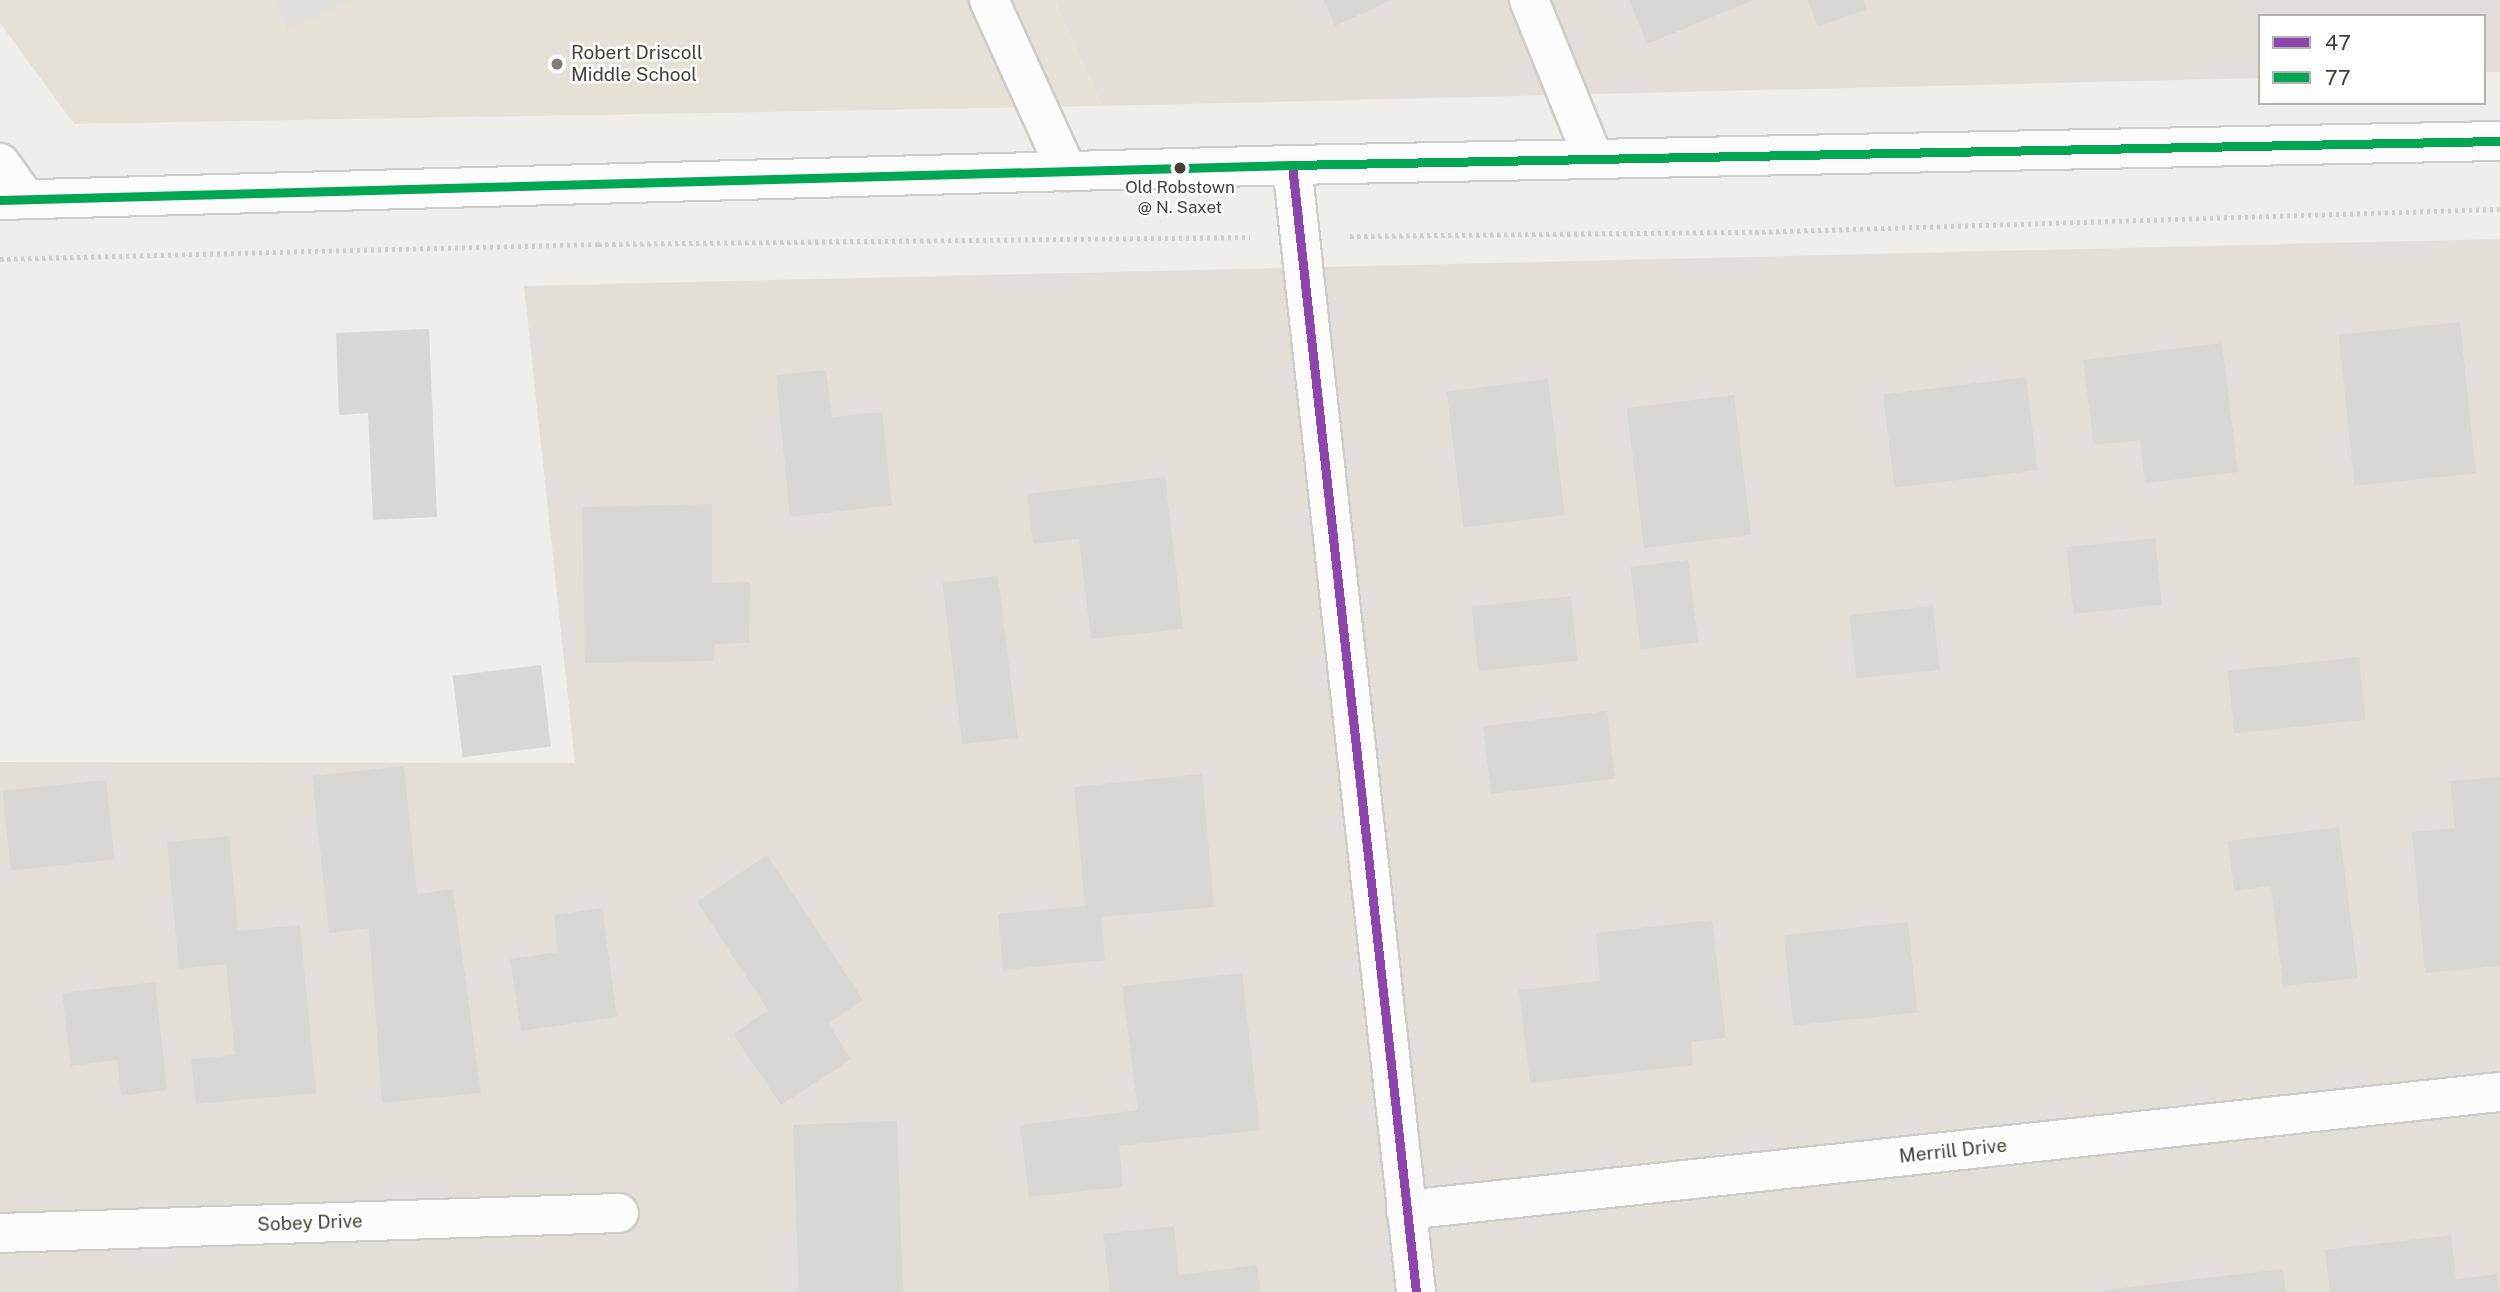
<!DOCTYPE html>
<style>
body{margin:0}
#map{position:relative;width:2500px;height:1292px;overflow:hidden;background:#f0eeea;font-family:"Public Sans",sans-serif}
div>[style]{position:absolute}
.residential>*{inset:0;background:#e3dfd8}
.education>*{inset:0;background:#e6e1d6}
.parking>*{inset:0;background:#e1dfdb}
.building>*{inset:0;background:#d9d7d3;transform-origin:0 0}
.path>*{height:4.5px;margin-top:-2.25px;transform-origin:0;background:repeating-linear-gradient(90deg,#d1cecb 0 3.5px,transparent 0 7px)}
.roads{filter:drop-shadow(2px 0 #ceccc8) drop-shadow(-2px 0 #ceccc8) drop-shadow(0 2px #ceccc8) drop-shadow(0 -2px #ceccc8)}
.minor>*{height:38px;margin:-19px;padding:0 19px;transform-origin:19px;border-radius:19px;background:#fdfcfc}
.bus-1>*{height:9px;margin:-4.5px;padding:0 4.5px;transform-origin:4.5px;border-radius:4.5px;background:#8e44ad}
.bus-2>*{height:9px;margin:-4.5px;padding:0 4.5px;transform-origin:4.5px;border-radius:4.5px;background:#00a651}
.dots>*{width:19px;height:19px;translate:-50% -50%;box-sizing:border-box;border:4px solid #fff;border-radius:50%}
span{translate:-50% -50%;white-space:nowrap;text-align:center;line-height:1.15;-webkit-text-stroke:5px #fff;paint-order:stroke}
.bus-label{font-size:17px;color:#453f37}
.poi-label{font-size:19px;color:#453f37}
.left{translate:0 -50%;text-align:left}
.street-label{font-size:19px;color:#453f37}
.legend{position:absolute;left:2258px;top:14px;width:228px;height:91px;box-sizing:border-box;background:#fff;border:2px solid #b5b2af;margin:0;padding:9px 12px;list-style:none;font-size:21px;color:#453f37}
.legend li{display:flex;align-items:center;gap:14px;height:35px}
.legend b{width:35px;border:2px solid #b5b2af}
</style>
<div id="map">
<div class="residential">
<i style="clip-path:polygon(1054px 0,2500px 0,2500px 72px,2484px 72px,2484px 16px,2260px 16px,2260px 78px,1102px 106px)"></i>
<i style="clip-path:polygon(2500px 239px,2500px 1292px,0 1292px,0 762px,575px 763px,524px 286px)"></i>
</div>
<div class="education">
<i style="clip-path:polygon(0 0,1054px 0,1102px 106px,74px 124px,0 23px)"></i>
</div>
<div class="parking">
<i style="clip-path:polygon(274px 0,356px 0,288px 30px)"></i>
</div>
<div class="building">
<i style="clip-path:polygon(1324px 0,1391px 0,1335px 26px)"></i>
<i style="clip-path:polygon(1629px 0,1754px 0,1647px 44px)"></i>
<i style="clip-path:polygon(1808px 0,1863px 0,1867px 9px,1818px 27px)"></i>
<i style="left:2460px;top:322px;width:152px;height:122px;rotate:84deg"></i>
<i style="clip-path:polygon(429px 329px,437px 517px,373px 520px,368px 413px,339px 415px,336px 333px)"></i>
<i style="clip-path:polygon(2222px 343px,2238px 472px,2145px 483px,2140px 440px,2094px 445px,2083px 360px)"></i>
<i style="clip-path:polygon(826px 370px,832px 417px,882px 412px,892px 505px,790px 517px,776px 375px)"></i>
<i style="left:2026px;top:377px;width:94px;height:144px;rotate:83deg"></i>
<i style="left:1548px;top:379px;width:137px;height:102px;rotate:83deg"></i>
<i style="left:1734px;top:395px;width:141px;height:108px;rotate:83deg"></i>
<i style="clip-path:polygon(1165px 477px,1183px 629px,1091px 639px,1079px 539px,1033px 544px,1027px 494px)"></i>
<i style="clip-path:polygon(712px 504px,712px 583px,750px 582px,749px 643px,715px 644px,714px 661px,585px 663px,582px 507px)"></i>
<i style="left:2155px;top:538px;width:67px;height:89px;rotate:84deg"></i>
<i style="left:1688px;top:560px;width:83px;height:58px;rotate:83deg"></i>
<i style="left:998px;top:576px;width:163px;height:56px;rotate:83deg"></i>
<i style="left:1571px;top:596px;width:65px;height:100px;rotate:84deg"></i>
<i style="left:1933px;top:606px;width:64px;height:84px;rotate:84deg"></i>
<i style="left:2359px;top:657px;width:63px;height:132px;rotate:84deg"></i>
<i style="left:541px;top:665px;width:82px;height:89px;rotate:83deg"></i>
<i style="left:1607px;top:711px;width:68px;height:125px;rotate:83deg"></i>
<i style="clip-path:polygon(404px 766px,417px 894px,453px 889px,481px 1093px,382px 1103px,369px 928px,329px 933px,312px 776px)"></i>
<i style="clip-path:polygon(1202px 774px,1214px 907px,1101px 917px,1105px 960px,1003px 970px,998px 914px,1085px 906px,1074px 787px)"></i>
<i style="clip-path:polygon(2500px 777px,2500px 966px,2425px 973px,2412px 832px,2455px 828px,2450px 781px)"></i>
<i style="left:106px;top:780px;width:80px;height:104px;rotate:84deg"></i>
<i style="clip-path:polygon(2339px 827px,2358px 978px,2283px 986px,2271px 886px,2234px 891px,2228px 841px)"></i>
<i style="clip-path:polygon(229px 836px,238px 931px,300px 925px,316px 1093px,196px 1104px,191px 1059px,235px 1055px,226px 964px,179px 969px,167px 842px)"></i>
<i style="clip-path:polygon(767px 855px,863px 1000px,828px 1023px,851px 1059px,781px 1105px,733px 1034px,768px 1010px,697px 902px)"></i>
<i style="clip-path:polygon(602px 908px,617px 1017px,521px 1031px,510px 959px,558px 952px,554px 915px)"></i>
<i style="clip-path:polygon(1712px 920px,1726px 1038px,1691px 1042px,1693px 1065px,1530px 1083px,1519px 990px,1600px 981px,1596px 933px)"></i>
<i style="left:1908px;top:922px;width:91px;height:125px;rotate:84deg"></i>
<i style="clip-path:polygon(1242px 973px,1260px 1130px,1119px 1146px,1123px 1187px,1029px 1197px,1020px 1125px,1138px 1110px,1122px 986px)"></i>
<i style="clip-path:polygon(155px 982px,167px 1090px,121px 1096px,117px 1060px,71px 1066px,62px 993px)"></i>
<i style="left:897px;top:1121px;width:171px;height:104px;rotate:88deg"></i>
<i style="clip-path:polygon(1174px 1226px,1179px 1275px,1257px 1265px,1260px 1292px,1110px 1292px,1103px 1234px)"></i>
<i style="clip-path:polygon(2451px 1235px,2456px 1279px,2497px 1274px,2499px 1292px,2330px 1292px,2325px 1250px)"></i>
<i style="clip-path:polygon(2283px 1269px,2286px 1292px,2105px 1292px,2105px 1290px)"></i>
</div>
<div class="path">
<i style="left:1350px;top:236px;width:405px;rotate:-0.6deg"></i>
<i style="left:1755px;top:232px;width:745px;rotate:-1.77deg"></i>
<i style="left:0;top:259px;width:598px;rotate:-1.44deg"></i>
<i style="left:598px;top:244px;width:652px;rotate:-0.62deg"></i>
</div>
<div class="roads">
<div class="minor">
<i style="left:989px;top:0;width:188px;rotate:65.5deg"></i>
<i style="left:1529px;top:0;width:170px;rotate:67.9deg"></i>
<i style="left:0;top:163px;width:44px;rotate:54.2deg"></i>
<i style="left:1292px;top:165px;width:1134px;rotate:83.72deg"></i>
<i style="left:0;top:200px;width:1292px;rotate:-1.55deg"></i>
<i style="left:1292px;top:165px;width:1208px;rotate:-1.14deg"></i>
<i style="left:1406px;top:1210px;width:1100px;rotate:-6.16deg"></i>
<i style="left:0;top:1233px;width:619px;rotate:-1.85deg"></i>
</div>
</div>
<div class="bus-1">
<i style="left:1292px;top:165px;width:1134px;rotate:83.72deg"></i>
</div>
<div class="bus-2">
<i style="left:0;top:200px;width:1292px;rotate:-1.55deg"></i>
<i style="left:1292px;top:165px;width:1208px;rotate:-1.14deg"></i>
</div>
<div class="dots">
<i style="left:557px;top:64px;background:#817c76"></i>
<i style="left:1180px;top:168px;background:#453f37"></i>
</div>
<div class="bus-label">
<span style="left:1180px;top:198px">Old Robstown<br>@ N. Saxet</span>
</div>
<div class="poi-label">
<span class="left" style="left:571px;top:64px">Robert Driscoll<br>Middle School</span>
</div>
<div class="street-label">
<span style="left:1953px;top:1151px;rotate:-6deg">Merrill Drive</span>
<span style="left:310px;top:1223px;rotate:-2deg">Sobey Drive</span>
</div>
<ul class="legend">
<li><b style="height:9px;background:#8e44ad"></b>47</li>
<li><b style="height:9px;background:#00a651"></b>77</li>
</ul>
</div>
